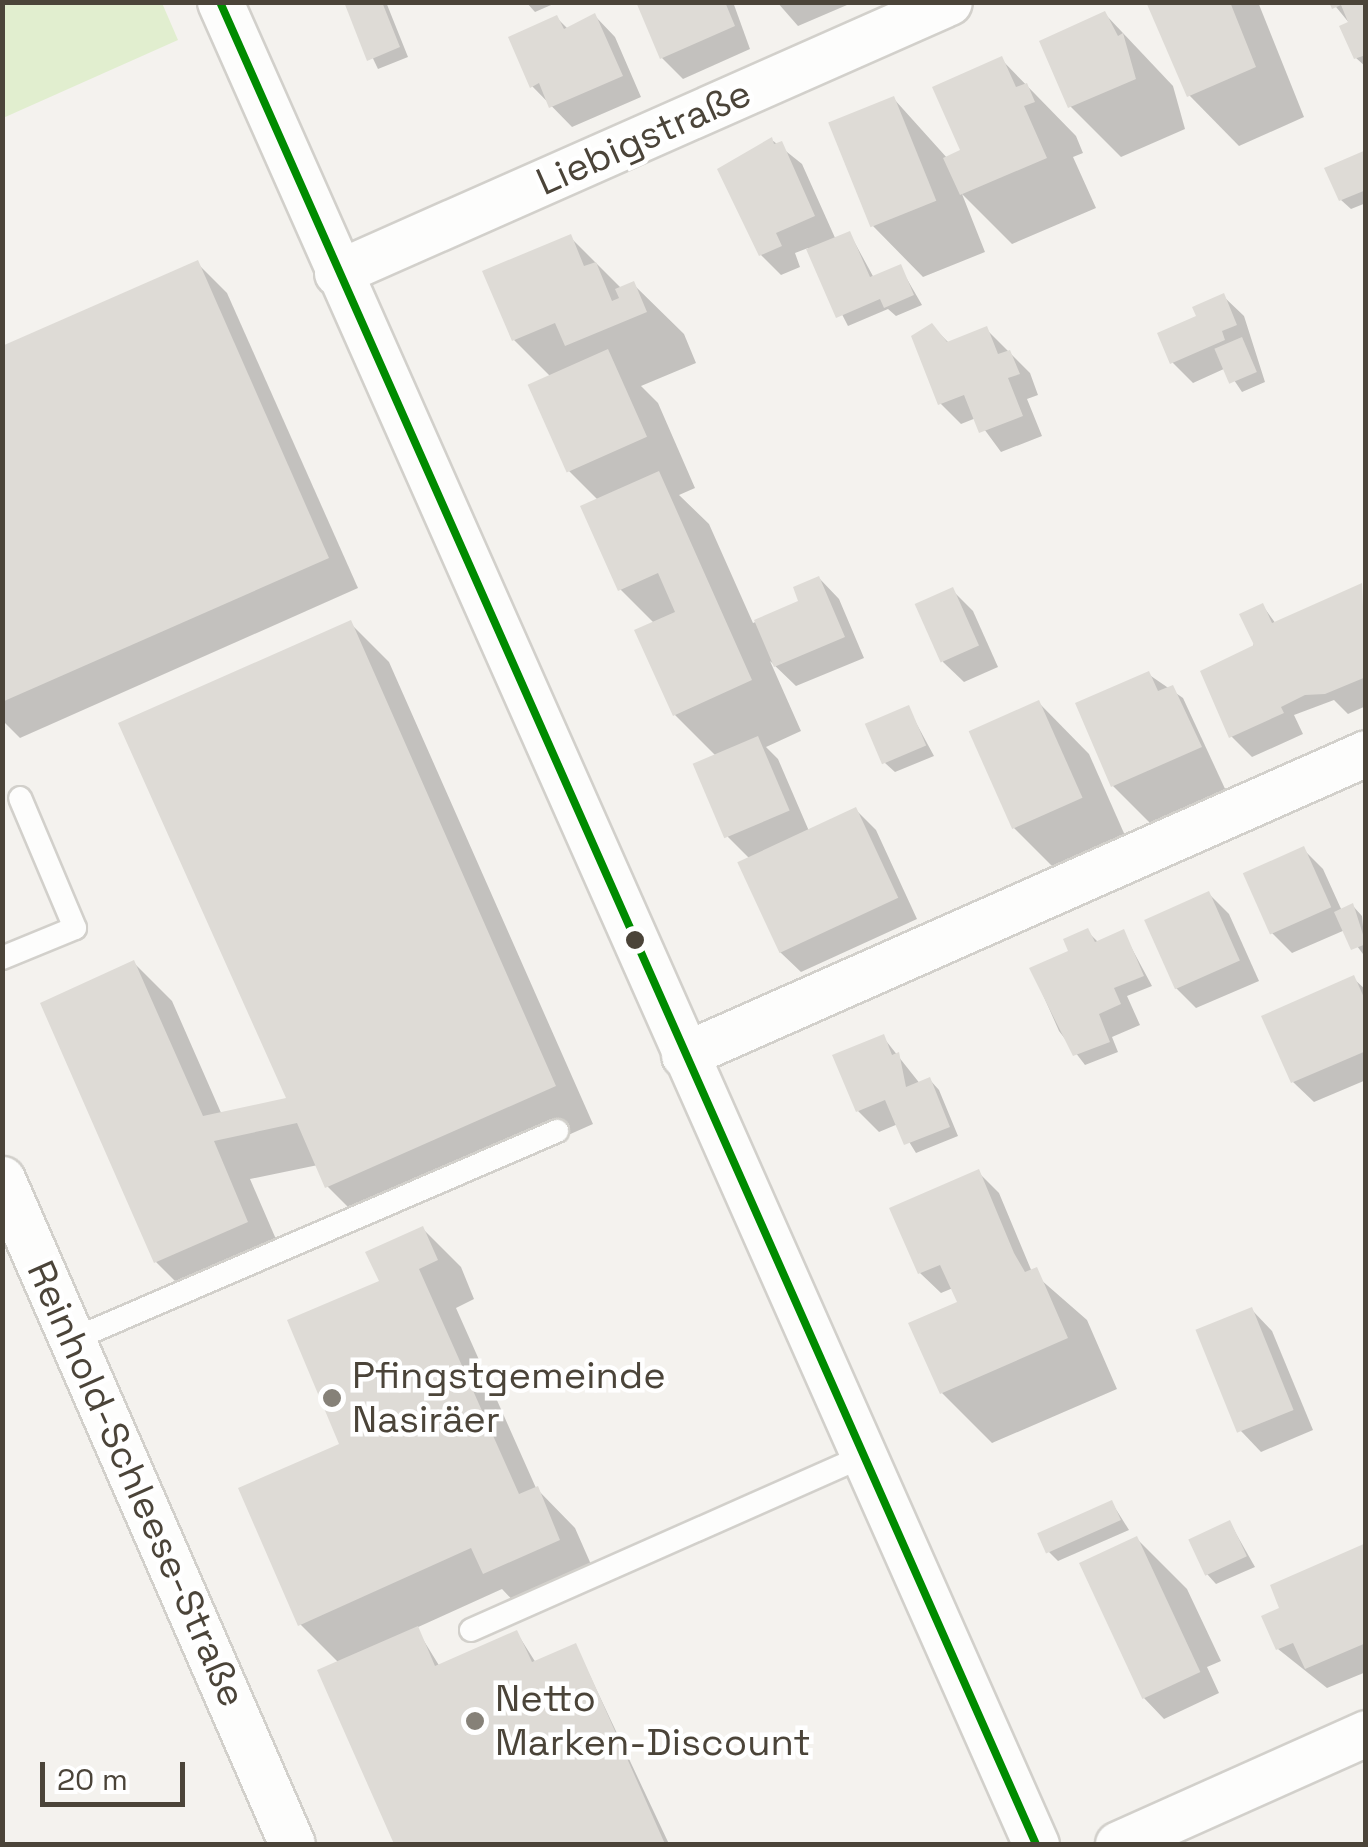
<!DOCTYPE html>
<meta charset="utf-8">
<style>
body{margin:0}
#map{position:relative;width:1368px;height:1847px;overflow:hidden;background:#f4f2ee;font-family:"Space Grotesk",sans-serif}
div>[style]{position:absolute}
.green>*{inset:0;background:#e1eecf}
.shadow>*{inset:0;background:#0003}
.building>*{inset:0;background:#dedbd6;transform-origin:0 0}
.roads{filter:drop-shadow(2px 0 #d2d0cb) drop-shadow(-2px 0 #d2d0cb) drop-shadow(0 2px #d2d0cb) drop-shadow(0 -2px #d2d0cb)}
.service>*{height:22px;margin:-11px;padding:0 11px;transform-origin:11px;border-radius:11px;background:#fdfdfc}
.minor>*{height:45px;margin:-22.5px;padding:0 22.5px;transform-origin:22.5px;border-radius:22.5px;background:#fdfdfc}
.bus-1>*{height:8px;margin:-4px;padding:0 4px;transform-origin:4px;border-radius:4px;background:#008b00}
.dots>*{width:28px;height:28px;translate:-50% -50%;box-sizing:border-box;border:5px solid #fff;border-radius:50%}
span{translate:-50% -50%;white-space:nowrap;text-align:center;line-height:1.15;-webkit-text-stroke:9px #fff;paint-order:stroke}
.street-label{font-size:38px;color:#4b4439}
.poi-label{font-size:38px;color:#4b4439}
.left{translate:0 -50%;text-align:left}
.frame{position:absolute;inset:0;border:5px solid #4b4439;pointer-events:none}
.scale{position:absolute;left:40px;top:1762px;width:145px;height:45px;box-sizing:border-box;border:5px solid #4b4439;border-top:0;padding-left:12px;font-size:30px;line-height:35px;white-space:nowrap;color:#4b4439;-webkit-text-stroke:8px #fff;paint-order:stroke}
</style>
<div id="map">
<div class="green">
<i style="clip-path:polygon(3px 2px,162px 3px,178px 40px,3px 118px)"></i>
</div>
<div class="shadow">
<i style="clip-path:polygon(346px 2px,386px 2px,408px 57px,378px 69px)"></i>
<i style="clip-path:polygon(526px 2px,558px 2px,535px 12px)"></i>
<i style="clip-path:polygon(639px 2px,733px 2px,750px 49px,683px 79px,662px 58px)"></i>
<i style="clip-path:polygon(777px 2px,854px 2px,798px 26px)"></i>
<i style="clip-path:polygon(1149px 2px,1258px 2px,1304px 117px,1239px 146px,1189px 95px)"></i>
<i style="clip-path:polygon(1332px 2px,1366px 2px,1366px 67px,1356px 58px,1350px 24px)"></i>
<i style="clip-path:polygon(1105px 14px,1173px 86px,1185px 129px,1121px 157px,1070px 106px)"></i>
<i style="clip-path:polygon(595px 16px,615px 37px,641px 97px,572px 127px,532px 86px,557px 18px,568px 29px)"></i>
<i style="clip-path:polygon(1001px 59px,1076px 136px,1083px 153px,1073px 157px,1096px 208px,1012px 244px,962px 194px,985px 252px,923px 277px,873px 226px,894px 99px,948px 159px,963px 152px)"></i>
<i style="clip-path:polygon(772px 140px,802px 164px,836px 240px,850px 234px,874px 278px,900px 267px,922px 305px,896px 316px,888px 309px,848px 326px,808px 248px,795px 253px,800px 267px,781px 275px,761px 255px)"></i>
<i style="clip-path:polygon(1366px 152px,1366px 203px,1351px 209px,1341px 200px)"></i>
<i style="clip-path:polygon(570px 237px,622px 289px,633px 284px,684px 334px,696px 363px,641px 386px,658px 403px,695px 488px,679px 495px,709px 524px,753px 623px,802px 603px,819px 578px,839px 599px,864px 658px,796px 686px,770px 661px,801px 731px,766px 747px,778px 759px,809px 831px,856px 810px,876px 830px,917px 919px,801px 972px,780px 952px,750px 859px,728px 837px,717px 757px,675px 715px,655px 624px,620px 589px,599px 501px,569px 471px,551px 377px,514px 340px)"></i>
<i style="clip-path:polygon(197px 263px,227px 293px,358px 588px,20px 738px,2px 720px,2px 349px)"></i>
<i style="clip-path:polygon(1223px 296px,1244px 316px,1265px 382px,1242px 392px,1226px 368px,1193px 383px,1172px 362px,1199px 317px)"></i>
<i style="clip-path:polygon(932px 326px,950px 344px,986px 329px,1030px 373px,1038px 395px,1027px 399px,1042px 436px,1001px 452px,976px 418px,961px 424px,940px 403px)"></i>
<i style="clip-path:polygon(1361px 586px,1366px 706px,1348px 714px,1334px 700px,1294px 715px,1303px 734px,1252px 757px,1231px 736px,1263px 606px,1276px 624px)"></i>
<i style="clip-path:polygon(952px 590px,973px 611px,998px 667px,964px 682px,943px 662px)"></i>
<i style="clip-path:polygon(350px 623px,389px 662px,593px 1124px,366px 1225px,327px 1186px,318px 1165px,250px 1179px,285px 1260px,194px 1300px,156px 1262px,134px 963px,172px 1001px,222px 1115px,289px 1100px)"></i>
<i style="clip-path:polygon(1148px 674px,1183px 698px,1233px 806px,1163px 836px,1113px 786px)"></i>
<i style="clip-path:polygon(1039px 703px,1089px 754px,1131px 849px,1064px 878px,1013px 827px)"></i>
<i style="clip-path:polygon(908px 708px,934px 756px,895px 772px,885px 763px)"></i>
<i style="clip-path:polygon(1303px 849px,1323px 869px,1342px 911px,1353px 906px,1362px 916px,1366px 958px,1345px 930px,1292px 953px,1272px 933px)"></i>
<i style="clip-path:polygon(1209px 894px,1229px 914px,1259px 981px,1196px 1008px,1176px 988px)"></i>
<i style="clip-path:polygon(1087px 931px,1099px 943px,1123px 932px,1152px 986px,1127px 996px,1140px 1025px,1112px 1037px,1118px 1052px,1085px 1065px,1059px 1031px,1032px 970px,1071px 952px)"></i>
<i style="clip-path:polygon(1353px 978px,1366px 990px,1366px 1080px,1314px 1102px,1293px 1082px)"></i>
<i style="clip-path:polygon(883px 1037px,921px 1085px,930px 1080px,939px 1090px,958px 1136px,916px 1153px,898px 1124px,879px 1132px,858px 1111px)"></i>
<i style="clip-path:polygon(978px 1172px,999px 1193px,1032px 1272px,1087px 1320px,1117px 1389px,992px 1443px,942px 1393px,960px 1303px,953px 1288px,941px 1293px,920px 1273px)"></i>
<i style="clip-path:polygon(423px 1229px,461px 1267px,474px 1299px,456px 1308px,536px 1488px,575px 1528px,597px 1578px,523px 1611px,502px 1589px,416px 1628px,440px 1667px,517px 1633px,536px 1663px,576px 1646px,669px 1844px,397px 1844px,320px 1672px,339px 1663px,300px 1624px,382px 1283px)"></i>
<i style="clip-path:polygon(1252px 1310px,1272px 1331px,1313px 1430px,1261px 1452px,1241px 1431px)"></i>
<i style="clip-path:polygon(1112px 1503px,1129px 1530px,1058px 1561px,1048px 1551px)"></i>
<i style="clip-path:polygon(1230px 1523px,1255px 1567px,1216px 1584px,1207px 1574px)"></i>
<i style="clip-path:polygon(1137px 1539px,1187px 1589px,1221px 1661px,1207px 1667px,1219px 1693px,1164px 1719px,1144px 1698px)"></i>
<i style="clip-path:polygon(1366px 1545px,1366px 1672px,1327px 1688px,1278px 1649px,1283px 1609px)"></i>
</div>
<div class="building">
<i style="clip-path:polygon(344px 2px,382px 2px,400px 47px,367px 61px)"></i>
<i style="clip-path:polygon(636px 2px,725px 2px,735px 26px,660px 59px)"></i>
<i style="clip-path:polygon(1146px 2px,1230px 2px,1256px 67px,1187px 97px)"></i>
<i style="clip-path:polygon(1329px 2px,1366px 2px,1366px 55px,1354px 59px,1339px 26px,1348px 22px,1341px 5px,1332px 9px)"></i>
<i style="clip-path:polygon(1105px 11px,1118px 36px,1123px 33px,1136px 79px,1068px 108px,1039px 41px)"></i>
<i style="clip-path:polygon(595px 13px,623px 76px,549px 108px,539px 83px,530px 88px,508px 37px,557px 15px,564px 29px)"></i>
<i style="clip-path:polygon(1002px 56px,1016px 87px,1027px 83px,1035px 102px,1024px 106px,1047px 158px,960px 195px,943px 158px,960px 150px,932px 87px)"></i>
<i style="left:894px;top:96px;width:113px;height:71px;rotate:68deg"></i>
<i style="clip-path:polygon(772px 137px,774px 144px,782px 141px,815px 216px,776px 233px,782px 246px,759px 256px,717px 169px)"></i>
<i style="clip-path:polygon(1366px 150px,1366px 190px,1339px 201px,1324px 168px)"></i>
<i style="clip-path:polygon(850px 231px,870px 277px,901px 264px,914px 295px,884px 308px,880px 299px,836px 318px,806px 249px)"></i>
<i style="clip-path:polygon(571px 234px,584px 266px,596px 262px,612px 301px,619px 298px,615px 289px,634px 281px,647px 312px,565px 346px,555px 323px,512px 341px,482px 271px)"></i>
<i style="clip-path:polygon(198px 260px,329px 558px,2px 702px,2px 346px)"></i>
<i style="clip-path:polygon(1224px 293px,1237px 325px,1222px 331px,1225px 340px,1170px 364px,1157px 333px,1196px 316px,1192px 307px)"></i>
<i style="clip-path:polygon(932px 323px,947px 342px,987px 326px,998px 354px,1010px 350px,1020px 374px,1008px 378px,1023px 416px,979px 433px,964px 395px,938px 405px,911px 336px)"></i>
<i style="left:1242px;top:337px;width:38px;height:30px;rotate:67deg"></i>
<i style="left:608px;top:349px;width:96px;height:88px;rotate:66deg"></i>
<i style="clip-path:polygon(659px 471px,752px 680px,673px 716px,634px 630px,675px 612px,658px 573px,618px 591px,580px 506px)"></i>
<i style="clip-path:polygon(819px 576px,845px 637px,774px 667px,754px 620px,798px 601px,793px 587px)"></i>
<i style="clip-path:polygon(1362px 583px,1366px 677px,1325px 694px,1305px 695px,1281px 707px,1284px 713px,1229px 738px,1200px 671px,1254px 645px,1239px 614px,1263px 603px,1272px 623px)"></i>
<i style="left:953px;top:587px;width:64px;height:42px;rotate:66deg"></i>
<i style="clip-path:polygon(351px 620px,556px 1086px,325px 1188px,297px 1123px,214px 1141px,248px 1222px,154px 1263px,40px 1003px,134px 960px,203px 1116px,286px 1098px,118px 723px)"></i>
<i style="clip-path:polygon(1149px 671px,1158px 691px,1173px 685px,1202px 747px,1111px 787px,1075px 703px)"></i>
<i style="left:1039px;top:700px;width:107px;height:77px;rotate:66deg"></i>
<i style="left:909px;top:705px;width:44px;height:48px;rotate:67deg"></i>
<i style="left:758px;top:736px;width:81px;height:71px;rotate:67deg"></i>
<i style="left:856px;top:807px;width:100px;height:131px;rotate:65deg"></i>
<i style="left:1304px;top:846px;width:67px;height:67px;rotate:66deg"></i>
<i style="left:1209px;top:891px;width:76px;height:71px;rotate:66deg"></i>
<i style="clip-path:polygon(1353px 903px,1366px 944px,1351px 950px,1334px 912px)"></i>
<i style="clip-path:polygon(1088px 928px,1095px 942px,1124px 929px,1144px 976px,1114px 988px,1121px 1004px,1099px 1014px,1110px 1042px,1073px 1056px,1029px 968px,1068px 951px,1063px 939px)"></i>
<i style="clip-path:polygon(1354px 975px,1366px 1002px,1366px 1051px,1291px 1083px,1261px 1016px)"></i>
<i style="clip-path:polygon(884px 1034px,892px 1055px,899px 1052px,906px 1087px,930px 1077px,950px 1127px,904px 1145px,885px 1100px,856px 1112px,832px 1055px)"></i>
<i style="clip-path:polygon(979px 1169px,1014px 1253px,1025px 1272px,1037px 1267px,1068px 1338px,940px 1394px,908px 1323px,957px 1302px,940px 1265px,918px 1274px,889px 1208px)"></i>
<i style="clip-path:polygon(423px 1226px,438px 1260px,419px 1269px,519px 1494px,538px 1486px,560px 1540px,483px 1574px,471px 1548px,298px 1626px,238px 1488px,339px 1444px,287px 1320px,379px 1281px,365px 1252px)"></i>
<i style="left:1252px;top:1307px;width:111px;height:61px;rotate:68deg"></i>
<i style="left:1112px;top:1500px;width:22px;height:82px;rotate:66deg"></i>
<i style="left:1230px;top:1520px;width:40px;height:46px;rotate:65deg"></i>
<i style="left:1137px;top:1536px;width:150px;height:64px;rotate:65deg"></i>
<i style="clip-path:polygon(1366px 1543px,1366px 1643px,1305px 1669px,1293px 1643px,1276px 1650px,1261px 1616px,1279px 1608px,1270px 1585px)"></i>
<i style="clip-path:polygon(418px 1626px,435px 1666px,517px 1630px,532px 1662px,576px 1643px,665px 1844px,394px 1844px,317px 1670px)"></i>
</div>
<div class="roads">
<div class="service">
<i style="left:2px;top:958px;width:79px;rotate:-22.3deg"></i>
<i style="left:75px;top:928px;width:141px;rotate:-112.9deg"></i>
<i style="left:74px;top:1339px;width:526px;rotate:-23.3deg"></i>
<i style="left:471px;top:1630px;width:430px;rotate:-23.9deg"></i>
</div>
<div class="minor">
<i style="left:220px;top:2px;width:2015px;rotate:66.11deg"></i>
<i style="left:337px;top:273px;width:669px;rotate:-23.88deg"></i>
<i style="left:684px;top:1055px;width:746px;rotate:-23.88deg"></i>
<i style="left:2px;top:1179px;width:725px;rotate:66.44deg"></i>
<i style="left:1118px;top:1844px;width:272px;rotate:-24.1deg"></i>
</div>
</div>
<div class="bus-1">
<i style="left:220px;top:2px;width:2015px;rotate:66.11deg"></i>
</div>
<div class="dots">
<i style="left:635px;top:940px;background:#4b4439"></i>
<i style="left:332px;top:1398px;background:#868178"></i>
<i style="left:475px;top:1721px;background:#868178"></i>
</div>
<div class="street-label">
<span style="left:644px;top:138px;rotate:-24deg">Liebigstraße</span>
<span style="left:136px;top:1484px;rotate:66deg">Reinhold-Schleese-Straße</span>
</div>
<div class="poi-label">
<span class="left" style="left:352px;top:1398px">Pfingstgemeinde<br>Nasiräer</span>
<span class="left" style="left:495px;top:1721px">Netto<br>Marken-Discount</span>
</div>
<div class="frame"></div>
<div class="scale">20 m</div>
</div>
